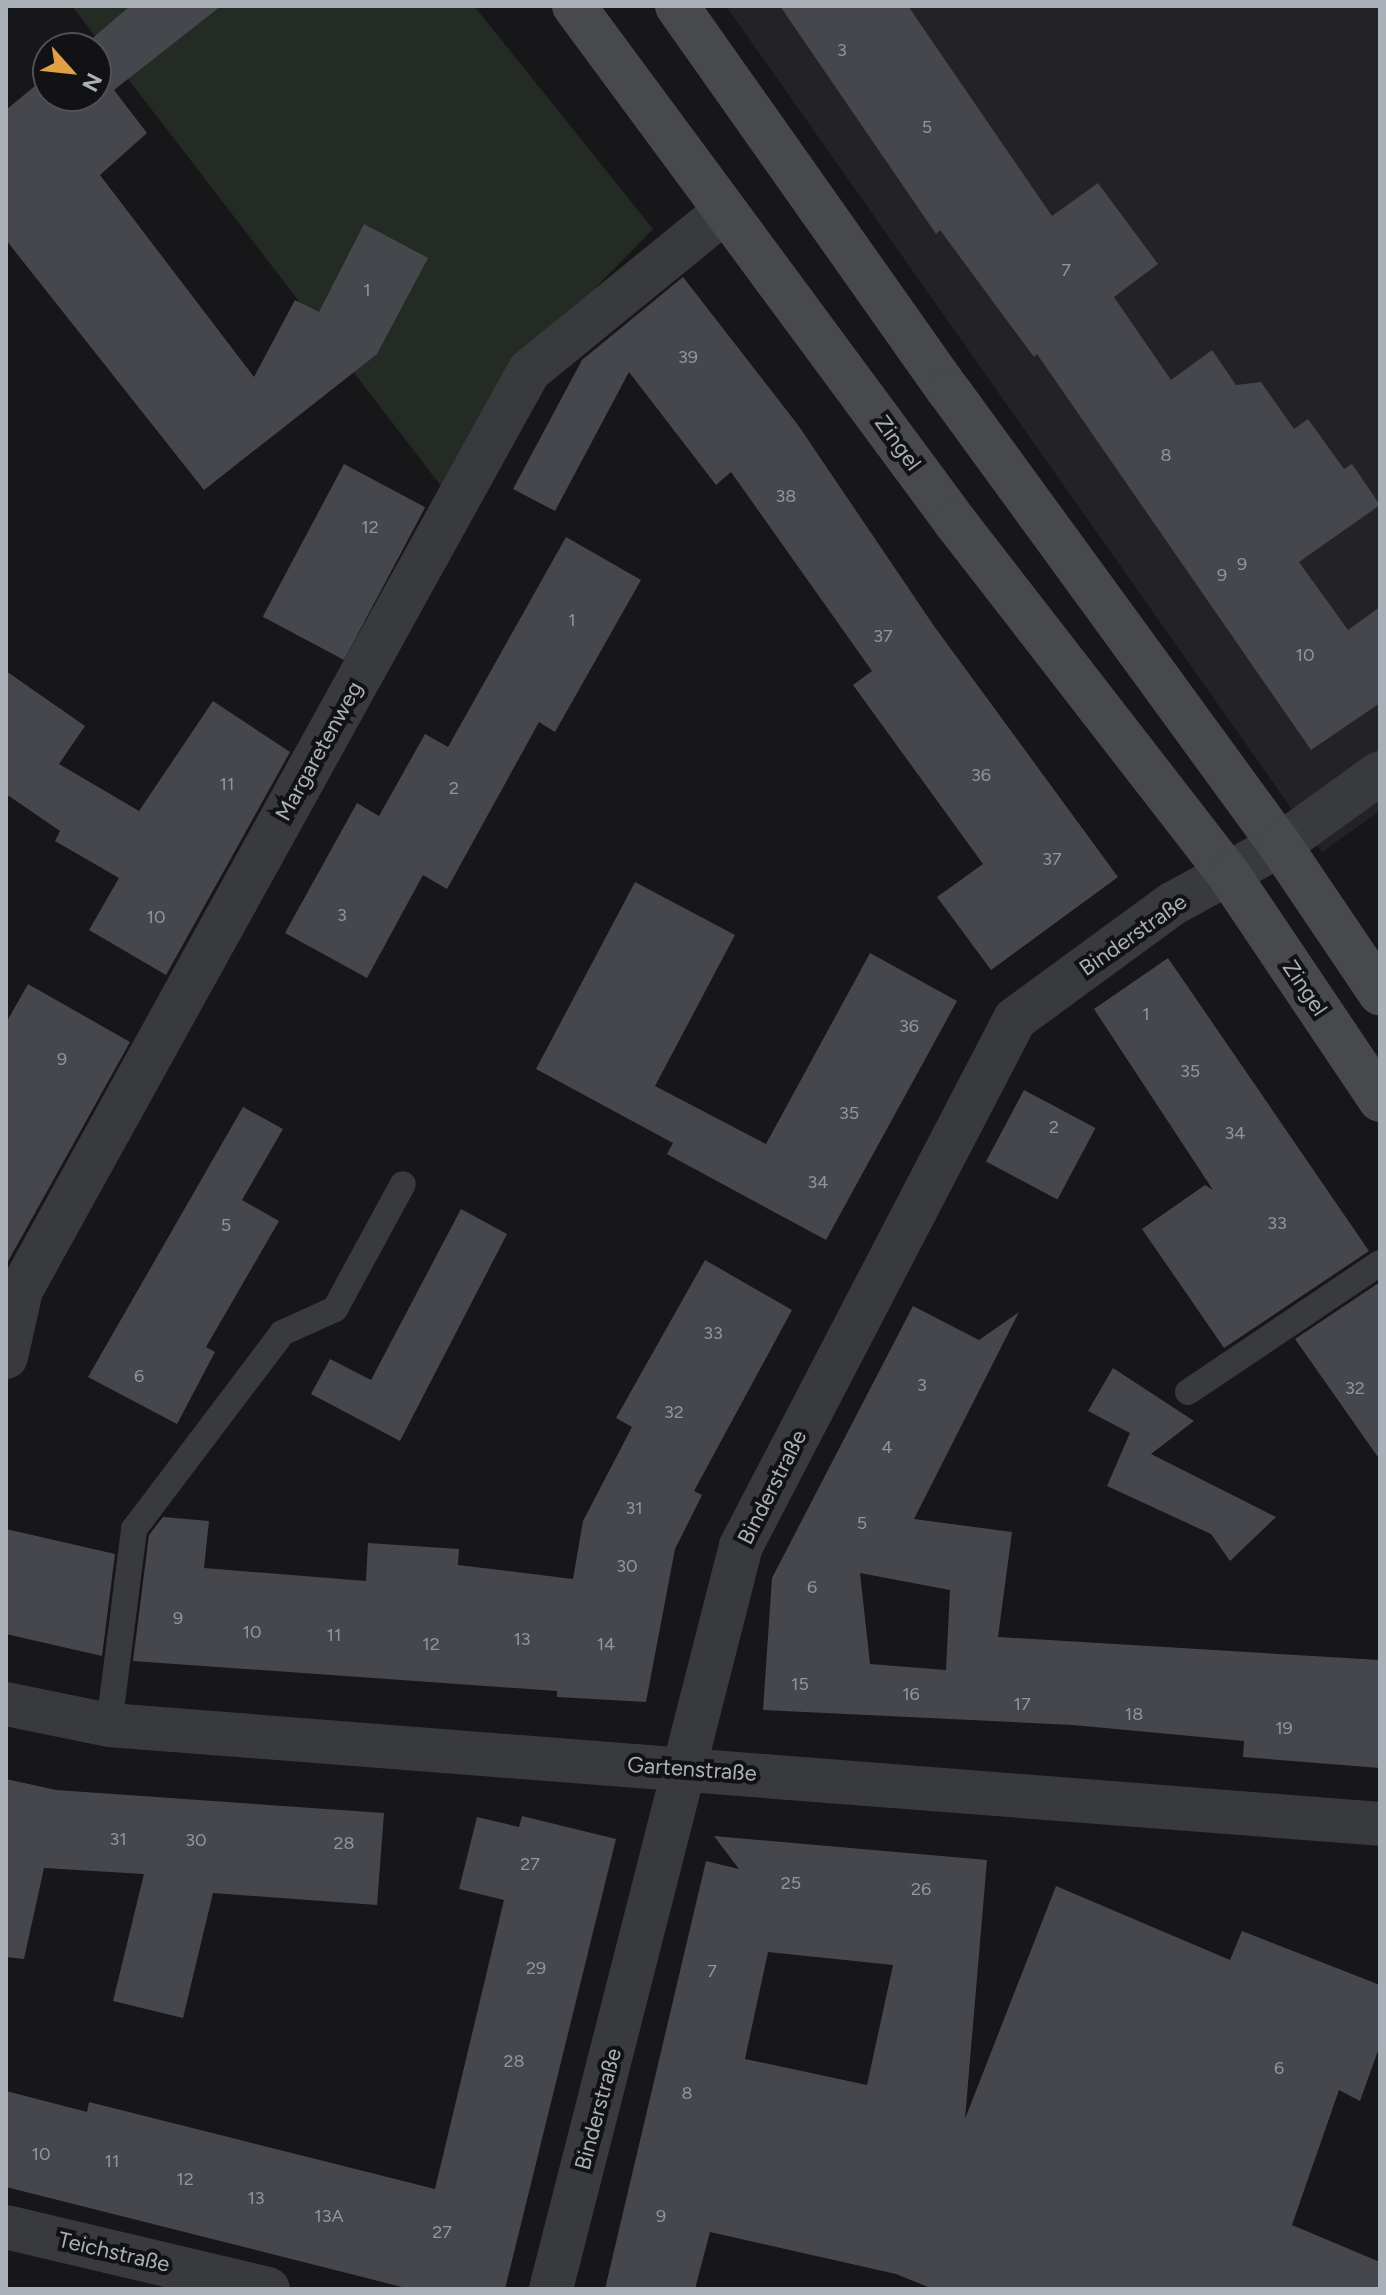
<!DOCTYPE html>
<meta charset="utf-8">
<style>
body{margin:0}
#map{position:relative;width:1386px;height:2295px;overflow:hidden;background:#171719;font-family:Figtree,sans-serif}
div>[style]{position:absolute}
.built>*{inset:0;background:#232326}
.green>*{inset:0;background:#242b24}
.building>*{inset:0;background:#46474c;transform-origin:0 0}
.lane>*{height:26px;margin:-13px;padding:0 13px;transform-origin:13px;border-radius:13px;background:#383a3e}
.street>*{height:44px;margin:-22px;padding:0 22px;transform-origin:22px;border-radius:22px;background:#383a3e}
.secondary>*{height:44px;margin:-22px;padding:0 22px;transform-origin:22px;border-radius:22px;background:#47494d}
span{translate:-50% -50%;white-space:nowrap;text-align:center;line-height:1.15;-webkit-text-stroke:8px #121214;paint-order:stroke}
.number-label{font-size:18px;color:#91969d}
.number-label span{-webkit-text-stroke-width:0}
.street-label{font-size:22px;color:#aab0b8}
.frame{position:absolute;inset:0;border:8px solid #aab0b8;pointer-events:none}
.north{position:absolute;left:32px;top:32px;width:80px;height:80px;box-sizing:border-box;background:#121214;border:2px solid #4f5156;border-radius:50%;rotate:117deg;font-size:22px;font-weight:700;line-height:32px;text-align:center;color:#aab0b8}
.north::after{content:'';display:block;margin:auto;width:28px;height:36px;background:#e2a046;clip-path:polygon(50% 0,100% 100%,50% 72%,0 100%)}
</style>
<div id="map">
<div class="built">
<i style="clip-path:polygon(726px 6px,1380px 6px,1380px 811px,1322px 852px)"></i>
</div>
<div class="green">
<i style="clip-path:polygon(72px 6px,474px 6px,653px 229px,518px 367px,448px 495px)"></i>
</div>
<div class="building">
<i style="clip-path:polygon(130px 6px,221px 6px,114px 90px,147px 133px,100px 175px,254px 377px,295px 300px,319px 312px,364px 224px,428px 258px,377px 354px,204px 490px,6px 240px,6px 110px,48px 75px,48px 96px,96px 96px,96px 48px,81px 48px)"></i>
<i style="clip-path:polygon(780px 6px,908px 6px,1052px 216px,1098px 183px,1158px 264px,1114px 297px,1171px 380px,1212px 350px,1236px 385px,1261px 382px,1294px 429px,1308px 419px,1344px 469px,1352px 464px,1380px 505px,1299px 562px,1348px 630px,1380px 607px,1380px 703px,1311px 750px,1037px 354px,1034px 357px,940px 230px,936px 234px)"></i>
<i style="clip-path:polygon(683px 277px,798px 425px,934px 626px,1118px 877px,991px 970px,937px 897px,983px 864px,853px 685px,872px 671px,731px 472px,716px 485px,629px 372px,555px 511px,513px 489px,582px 360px)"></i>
<i style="left:344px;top:464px;width:92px;height:173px;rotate:28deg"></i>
<i style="clip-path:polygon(566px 537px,641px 580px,555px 732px,539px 722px,447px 889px,423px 875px,367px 978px,285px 933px,357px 803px,379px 816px,425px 734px,448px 747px)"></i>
<i style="clip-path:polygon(6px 671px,85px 726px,59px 764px,139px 811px,213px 701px,290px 752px,166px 975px,89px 930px,119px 878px,55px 841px,60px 831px,6px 794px)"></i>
<i style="clip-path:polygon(635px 882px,735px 935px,655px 1086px,766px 1144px,870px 953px,957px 1001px,826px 1240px,667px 1154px,673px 1143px,536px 1069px)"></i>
<i style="clip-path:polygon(1168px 958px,1369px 1251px,1224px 1348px,1142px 1229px,1205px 1185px,1213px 1190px,1094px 1009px)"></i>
<i style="clip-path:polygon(28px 984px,130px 1042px,6px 1265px,6px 1023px)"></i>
<i style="left:1024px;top:1090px;width:81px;height:81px;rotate:28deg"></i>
<i style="clip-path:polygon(243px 1107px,283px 1129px,242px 1200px,279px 1221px,206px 1347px,215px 1352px,177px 1424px,88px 1377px)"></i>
<i style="clip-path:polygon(461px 1209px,507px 1234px,400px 1441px,311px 1394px,330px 1359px,371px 1380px)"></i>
<i style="clip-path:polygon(705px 1260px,792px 1310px,694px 1491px,702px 1495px,675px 1549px,646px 1702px,557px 1697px,557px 1691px,133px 1661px,149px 1535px,163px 1517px,209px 1521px,204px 1568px,366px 1581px,368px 1543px,459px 1549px,458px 1565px,573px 1579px,583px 1521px,632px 1427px,616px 1418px)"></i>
<i style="clip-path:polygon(1380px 1282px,1380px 1460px,1295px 1339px)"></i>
<i style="clip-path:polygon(evenodd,913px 1306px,979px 1340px,1019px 1312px,914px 1519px,1012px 1532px,998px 1637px,1380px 1660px,1380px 1768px,1243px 1757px,1244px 1741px,1073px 1725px,763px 1710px,772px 1578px,913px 1306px,860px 1573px,950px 1590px,946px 1670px,870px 1664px,860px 1573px)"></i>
<i style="clip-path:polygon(1113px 1368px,1194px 1421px,1151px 1454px,1276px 1517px,1230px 1561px,1211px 1534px,1107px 1486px,1130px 1433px,1088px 1411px)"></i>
<i style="clip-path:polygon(6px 1529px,115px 1554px,102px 1656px,6px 1634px)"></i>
<i style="clip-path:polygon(6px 1779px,56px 1790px,384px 1813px,377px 1905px,213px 1893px,183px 2018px,113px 2001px,144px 1874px,44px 1868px,24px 1959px,6px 1957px)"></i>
<i style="clip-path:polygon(522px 1816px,616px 1839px,505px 2289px,410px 2289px,6px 2187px,6px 2091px,87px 2112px,89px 2102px,435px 2189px,504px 1900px,459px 1889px,477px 1817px,519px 1827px)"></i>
<i style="clip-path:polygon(evenodd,714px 1836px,987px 1860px,965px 2119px,1056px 1886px,1230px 1960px,1242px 1931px,1380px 1985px,1380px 2045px,1360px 2101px,1339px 2090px,1292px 2225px,1380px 2262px,1380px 2289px,933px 2289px,896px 2274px,710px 2232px,695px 2289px,605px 2289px,706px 1861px,739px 1869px,714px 1836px,768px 1952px,893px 1965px,867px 2085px,745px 2059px,768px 1952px)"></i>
</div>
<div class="lane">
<i style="left:1188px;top:1392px;width:231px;rotate:-33.9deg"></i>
<i style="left:109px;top:1725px;width:198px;rotate:-82.7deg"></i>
<i style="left:134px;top:1529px;width:246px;rotate:-52.9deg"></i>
<i style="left:282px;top:1333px;width:58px;rotate:-24.4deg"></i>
<i style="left:335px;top:1309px;width:142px;rotate:-61.5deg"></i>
</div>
<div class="street">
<i style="left:6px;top:1357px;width:69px;rotate:-77.4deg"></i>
<i style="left:21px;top:1290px;width:1050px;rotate:-61.07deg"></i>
<i style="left:529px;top:371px;width:252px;rotate:-39.2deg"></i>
<i style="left:6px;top:1704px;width:105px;rotate:11.5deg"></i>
<i style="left:109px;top:1725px;width:1275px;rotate:4.45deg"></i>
<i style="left:6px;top:2227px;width:269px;rotate:13.3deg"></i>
<i style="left:551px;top:2289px;width:767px;rotate:-75.66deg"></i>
<i style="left:741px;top:1546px;width:594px;rotate:-62.53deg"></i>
<i style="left:1015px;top:1019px;width:195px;rotate:-36.2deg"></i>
<i style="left:1172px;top:904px;width:123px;rotate:-28.6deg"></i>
<i style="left:1280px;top:845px;width:123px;rotate:-35.8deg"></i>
</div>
<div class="secondary">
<i style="left:574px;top:6px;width:643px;rotate:53.54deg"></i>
<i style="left:956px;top:523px;width:445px;rotate:52.2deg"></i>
<i style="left:1229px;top:875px;width:271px;rotate:56.1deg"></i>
<i style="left:677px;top:6px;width:471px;rotate:54.8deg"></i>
<i style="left:949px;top:391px;width:562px;rotate:53.91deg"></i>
<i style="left:1280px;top:845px;width:179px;rotate:56deg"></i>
</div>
<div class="number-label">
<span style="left:842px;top:50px">3</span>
<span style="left:927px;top:127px">5</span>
<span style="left:1066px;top:270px">7</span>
<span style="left:367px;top:290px">1</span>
<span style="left:688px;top:357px">39</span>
<span style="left:1166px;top:455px">8</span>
<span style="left:786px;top:496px">38</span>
<span style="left:370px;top:527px">12</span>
<span style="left:1242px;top:564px">9</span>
<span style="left:1222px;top:575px">9</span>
<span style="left:572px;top:620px">1</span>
<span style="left:883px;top:636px">37</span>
<span style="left:1305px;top:655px">10</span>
<span style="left:981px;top:775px">36</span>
<span style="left:227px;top:784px">11</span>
<span style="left:454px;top:788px">2</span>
<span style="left:1052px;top:859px">37</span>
<span style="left:342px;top:915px">3</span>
<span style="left:156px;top:917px">10</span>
<span style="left:1146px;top:1014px">1</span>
<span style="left:909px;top:1026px">36</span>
<span style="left:62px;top:1059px">9</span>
<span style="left:1190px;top:1071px">35</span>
<span style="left:849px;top:1113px">35</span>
<span style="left:1054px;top:1127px">2</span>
<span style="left:1235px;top:1133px">34</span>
<span style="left:818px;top:1182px">34</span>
<span style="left:1277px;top:1223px">33</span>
<span style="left:226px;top:1225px">5</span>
<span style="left:713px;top:1333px">33</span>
<span style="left:139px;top:1376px">6</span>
<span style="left:922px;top:1385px">3</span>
<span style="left:1355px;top:1388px">32</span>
<span style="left:674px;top:1412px">32</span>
<span style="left:887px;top:1447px">4</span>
<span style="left:634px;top:1508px">31</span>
<span style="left:862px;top:1523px">5</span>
<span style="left:627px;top:1566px">30</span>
<span style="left:812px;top:1587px">6</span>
<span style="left:178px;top:1618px">9</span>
<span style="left:252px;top:1632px">10</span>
<span style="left:334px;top:1635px">11</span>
<span style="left:522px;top:1639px">13</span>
<span style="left:431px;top:1644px">12</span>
<span style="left:606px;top:1644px">14</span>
<span style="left:800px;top:1684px">15</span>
<span style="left:911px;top:1694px">16</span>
<span style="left:1022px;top:1704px">17</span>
<span style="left:1134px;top:1714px">18</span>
<span style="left:1284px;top:1728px">19</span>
<span style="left:118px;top:1839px">31</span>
<span style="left:196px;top:1840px">30</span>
<span style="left:344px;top:1843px">28</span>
<span style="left:530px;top:1864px">27</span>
<span style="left:791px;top:1883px">25</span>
<span style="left:921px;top:1889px">26</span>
<span style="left:536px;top:1968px">29</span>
<span style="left:712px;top:1971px">7</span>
<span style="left:514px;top:2061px">28</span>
<span style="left:1279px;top:2068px">6</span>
<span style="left:687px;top:2093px">8</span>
<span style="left:41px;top:2154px">10</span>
<span style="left:112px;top:2161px">11</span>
<span style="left:185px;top:2179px">12</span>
<span style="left:256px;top:2198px">13</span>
<span style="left:329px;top:2216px">13A</span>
<span style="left:661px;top:2216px">9</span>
<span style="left:442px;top:2232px">27</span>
</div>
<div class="street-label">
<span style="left:898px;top:443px;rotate:54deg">Zingel</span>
<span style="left:319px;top:751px;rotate:-61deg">Margaretenweg</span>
<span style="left:1133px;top:935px;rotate:-35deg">Binderstraße</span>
<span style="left:1305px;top:988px;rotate:56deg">Zingel</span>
<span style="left:772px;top:1487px;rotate:-63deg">Binderstraße</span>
<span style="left:692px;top:1769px;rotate:4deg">Gartenstraße</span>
<span style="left:598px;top:2109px;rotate:-75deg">Binderstraße</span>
<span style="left:114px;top:2252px;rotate:13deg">Teichstraße</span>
</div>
<div class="frame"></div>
<div class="north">N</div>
</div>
